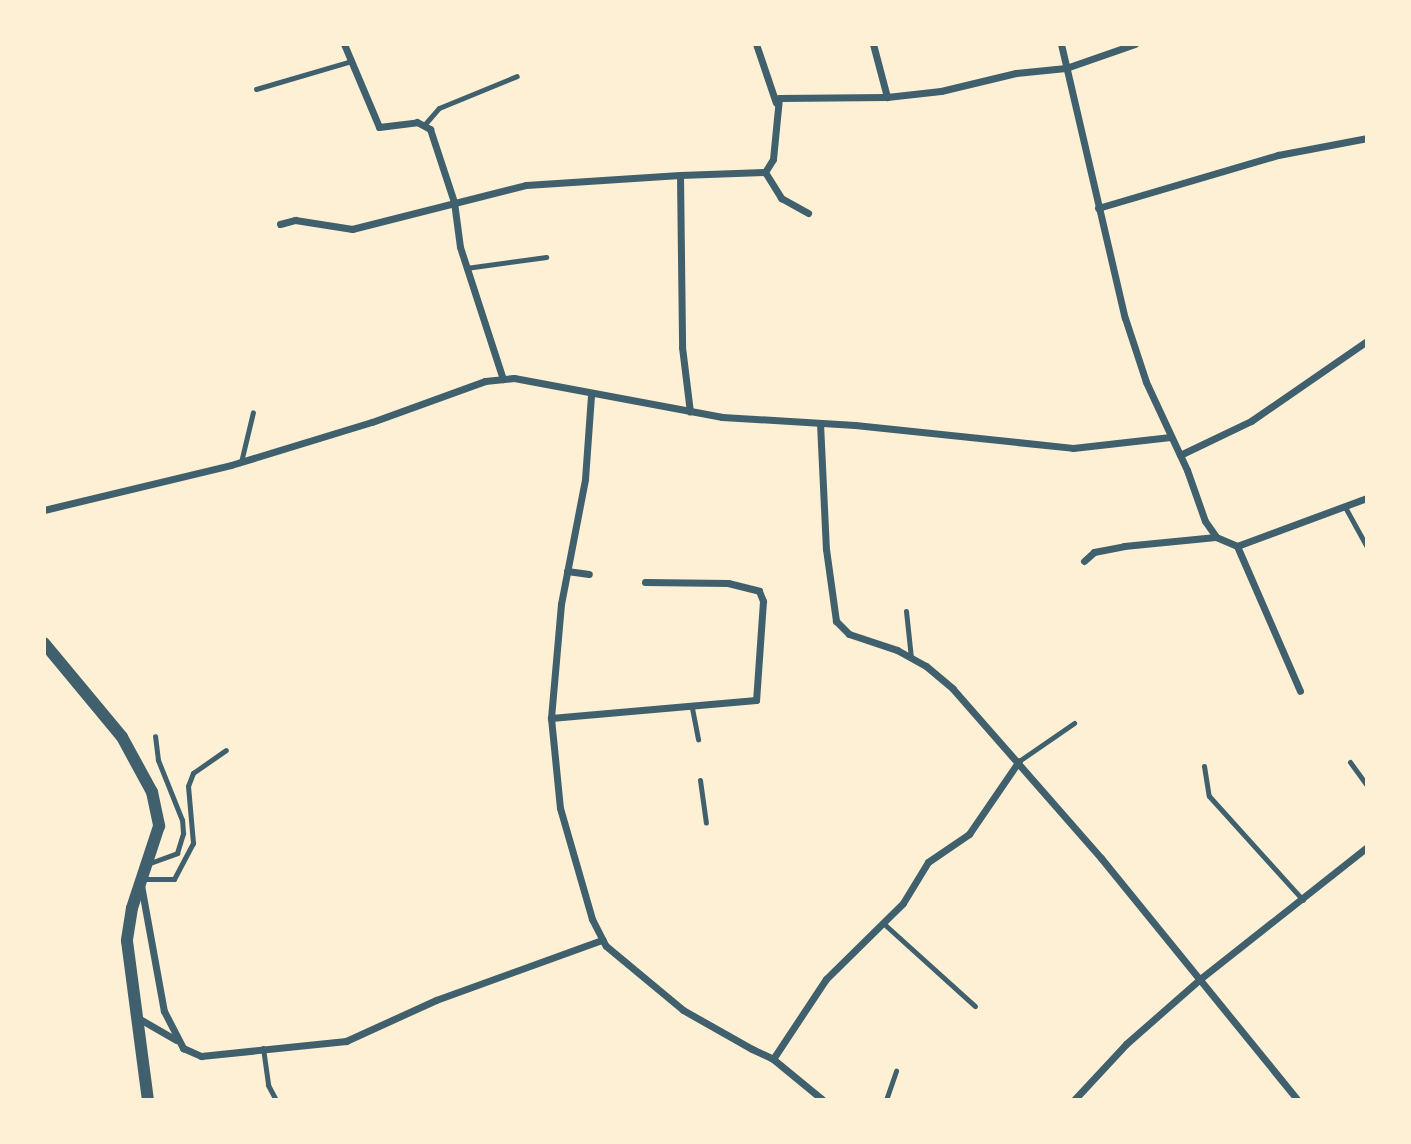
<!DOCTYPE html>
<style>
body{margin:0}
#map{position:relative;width:1411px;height:1144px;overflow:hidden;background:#fdf0d5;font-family:"Libre Baskerville",serif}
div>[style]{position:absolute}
.service>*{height:5px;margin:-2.5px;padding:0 2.5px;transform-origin:2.5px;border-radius:2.5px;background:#3f606c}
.minor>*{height:7px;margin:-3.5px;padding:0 3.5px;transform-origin:3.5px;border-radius:3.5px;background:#3f606c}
.tertiary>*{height:12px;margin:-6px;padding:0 6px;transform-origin:6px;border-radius:6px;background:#3f606c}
span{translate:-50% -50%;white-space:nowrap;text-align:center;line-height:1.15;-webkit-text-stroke:5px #fdf0d5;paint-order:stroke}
.frame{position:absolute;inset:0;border:46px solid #fdf0d5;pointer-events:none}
</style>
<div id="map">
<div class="service">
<i style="left:256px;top:89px;width:100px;rotate:-16.3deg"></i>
<i style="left:425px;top:124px;width:21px;rotate:-49deg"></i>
<i style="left:439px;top:108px;width:84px;rotate:-22.3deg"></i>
<i style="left:466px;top:268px;width:81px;rotate:-7.8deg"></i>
<i style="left:241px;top:462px;width:51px;rotate:-76.5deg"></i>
<i style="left:1345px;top:507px;width:46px;rotate:61.2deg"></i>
<i style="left:906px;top:611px;width:47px;rotate:83.9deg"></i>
<i style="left:692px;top:708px;width:32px;rotate:79deg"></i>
<i style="left:1019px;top:761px;width:67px;rotate:-34.6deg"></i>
<i style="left:1350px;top:762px;width:29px;rotate:54deg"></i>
<i style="left:1204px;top:766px;width:30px;rotate:81deg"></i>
<i style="left:1209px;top:796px;width:140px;rotate:47.9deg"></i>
<i style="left:700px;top:780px;width:43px;rotate:82.1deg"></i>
<i style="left:150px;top:863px;width:29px;rotate:-20deg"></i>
<i style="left:177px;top:853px;width:21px;rotate:-73deg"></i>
<i style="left:183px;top:833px;width:13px;rotate:-94deg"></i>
<i style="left:182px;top:820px;width:65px;rotate:-111.8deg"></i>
<i style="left:158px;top:760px;width:24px;rotate:-97deg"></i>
<i style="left:143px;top:879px;width:31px"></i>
<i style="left:174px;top:879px;width:41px;rotate:-62.2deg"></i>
<i style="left:193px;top:843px;width:57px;rotate:-95deg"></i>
<i style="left:188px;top:786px;width:14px;rotate:-69deg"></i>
<i style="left:193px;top:773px;width:40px;rotate:-34.9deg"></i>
<i style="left:883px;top:923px;width:124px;rotate:42.1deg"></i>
<i style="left:263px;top:1048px;width:37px;rotate:82deg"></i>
<i style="left:268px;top:1085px;width:17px;rotate:62deg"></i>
<i style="left:886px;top:1100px;width:31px;rotate:-71deg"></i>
</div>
<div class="minor">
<i style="left:344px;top:44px;width:90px;rotate:67.1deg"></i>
<i style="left:379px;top:127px;width:38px;rotate:-7deg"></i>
<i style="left:417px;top:122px;width:15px;rotate:28deg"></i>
<i style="left:430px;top:129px;width:77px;rotate:71.8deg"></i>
<i style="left:454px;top:202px;width:45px;rotate:82.4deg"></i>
<i style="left:460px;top:247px;width:139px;rotate:72deg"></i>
<i style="left:756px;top:44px;width:62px;rotate:71.3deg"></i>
<i style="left:873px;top:44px;width:55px;rotate:75.2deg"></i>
<i style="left:1061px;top:44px;width:281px;rotate:76.9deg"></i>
<i style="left:1125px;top:318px;width:67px;rotate:71.8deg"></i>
<i style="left:1146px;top:382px;width:97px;rotate:65deg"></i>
<i style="left:1187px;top:470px;width:54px;rotate:70.6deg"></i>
<i style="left:1205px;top:521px;width:19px;rotate:55deg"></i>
<i style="left:1216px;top:537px;width:23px;rotate:23deg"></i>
<i style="left:1237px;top:546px;width:139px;rotate:-20.3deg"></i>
<i style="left:765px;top:172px;width:31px;rotate:58deg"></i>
<i style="left:781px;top:198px;width:31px;rotate:29deg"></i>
<i style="left:680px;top:175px;width:85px;rotate:-2deg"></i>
<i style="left:765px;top:172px;width:15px;rotate:-58deg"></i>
<i style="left:773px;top:159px;width:61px;rotate:-84.4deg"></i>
<i style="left:779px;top:98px;width:108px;rotate:-0.5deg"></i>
<i style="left:887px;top:97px;width:54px;rotate:-6.3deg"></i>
<i style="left:941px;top:91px;width:77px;rotate:-13.5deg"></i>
<i style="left:1016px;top:73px;width:50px;rotate:-5.7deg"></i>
<i style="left:1066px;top:68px;width:73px;rotate:-19.2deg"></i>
<i style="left:1098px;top:208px;width:188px;rotate:-16.4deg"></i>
<i style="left:1278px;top:155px;width:91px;rotate:-10.8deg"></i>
<i style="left:280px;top:224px;width:16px;rotate:-15deg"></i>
<i style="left:295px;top:220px;width:58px;rotate:9deg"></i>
<i style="left:352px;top:229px;width:179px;rotate:-14.2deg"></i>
<i style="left:526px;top:185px;width:154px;rotate:-3.7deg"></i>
<i style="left:680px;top:175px;width:172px;rotate:89.3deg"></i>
<i style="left:682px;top:347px;width:65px;rotate:83deg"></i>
<i style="left:820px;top:423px;width:126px;rotate:87.3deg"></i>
<i style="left:826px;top:549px;width:73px;rotate:82.1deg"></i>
<i style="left:836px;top:621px;width:18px;rotate:45deg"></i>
<i style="left:849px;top:634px;width:51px;rotate:18.4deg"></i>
<i style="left:897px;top:650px;width:33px;rotate:29deg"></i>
<i style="left:926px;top:666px;width:35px;rotate:40deg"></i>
<i style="left:953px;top:689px;width:225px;rotate:48.8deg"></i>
<i style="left:1101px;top:858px;width:312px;rotate:50.9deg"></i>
<i style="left:1180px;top:455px;width:79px;rotate:-25.6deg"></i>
<i style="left:1251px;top:421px;width:141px;rotate:-34.6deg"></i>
<i style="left:44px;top:510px;width:192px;rotate:-13.5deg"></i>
<i style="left:231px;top:465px;width:147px;rotate:-17deg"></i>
<i style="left:372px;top:422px;width:120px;rotate:-19.9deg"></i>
<i style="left:485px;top:381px;width:29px;rotate:-6deg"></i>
<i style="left:514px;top:378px;width:212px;rotate:10.6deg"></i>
<i style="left:722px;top:417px;width:133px;rotate:3.4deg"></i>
<i style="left:855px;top:425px;width:219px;rotate:6deg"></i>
<i style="left:1073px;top:448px;width:98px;rotate:-6.5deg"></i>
<i style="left:1237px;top:546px;width:158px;rotate:66.5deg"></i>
<i style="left:1084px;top:561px;width:13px;rotate:-42deg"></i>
<i style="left:1094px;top:552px;width:31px;rotate:-11deg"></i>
<i style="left:1124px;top:546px;width:92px;rotate:-5.6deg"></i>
<i style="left:567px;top:571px;width:22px;rotate:8deg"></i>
<i style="left:645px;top:582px;width:83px;rotate:0.7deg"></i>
<i style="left:728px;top:583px;width:32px;rotate:14deg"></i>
<i style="left:759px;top:591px;width:11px;rotate:68deg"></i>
<i style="left:763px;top:601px;width:99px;rotate:94deg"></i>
<i style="left:756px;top:700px;width:206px;rotate:175deg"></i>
<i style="left:551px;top:718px;width:90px;rotate:84.3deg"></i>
<i style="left:560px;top:808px;width:116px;rotate:73.9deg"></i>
<i style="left:592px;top:919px;width:30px;rotate:63deg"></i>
<i style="left:606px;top:946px;width:100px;rotate:39.7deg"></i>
<i style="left:683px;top:1010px;width:79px;rotate:29.5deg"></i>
<i style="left:752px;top:1049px;width:23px;rotate:25deg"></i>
<i style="left:773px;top:1059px;width:96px;rotate:-56.5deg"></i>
<i style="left:826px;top:979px;width:108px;rotate:-44.6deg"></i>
<i style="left:903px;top:903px;width:48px;rotate:-58.6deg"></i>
<i style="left:928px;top:862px;width:50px;rotate:-34.3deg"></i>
<i style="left:969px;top:834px;width:88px;rotate:-55.6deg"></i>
<i style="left:551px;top:718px;width:114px;rotate:-85deg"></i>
<i style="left:561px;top:604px;width:127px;rotate:-79.1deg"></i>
<i style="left:585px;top:479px;width:83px;rotate:-85.9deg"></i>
<i style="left:141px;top:885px;width:128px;rotate:79.7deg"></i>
<i style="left:164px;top:1011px;width:42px;rotate:62.8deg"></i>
<i style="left:183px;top:1048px;width:20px;rotate:24deg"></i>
<i style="left:201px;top:1056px;width:146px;rotate:-5.9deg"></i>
<i style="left:346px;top:1041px;width:99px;rotate:-24.5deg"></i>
<i style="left:436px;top:1000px;width:177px;rotate:-19.9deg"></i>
<i style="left:138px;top:1018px;width:44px;rotate:30.1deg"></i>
<i style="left:773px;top:1059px;width:65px;rotate:39.4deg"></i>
<i style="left:1074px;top:1100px;width:76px;rotate:-47.1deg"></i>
<i style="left:1126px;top:1044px;width:98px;rotate:-41.3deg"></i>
<i style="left:1200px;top:979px;width:213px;rotate:-38.3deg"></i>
</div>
<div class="tertiary">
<i style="left:44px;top:643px;width:122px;rotate:50.3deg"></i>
<i style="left:122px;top:737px;width:63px;rotate:61.4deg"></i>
<i style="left:152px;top:792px;width:35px;rotate:78deg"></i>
<i style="left:159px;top:826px;width:86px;rotate:108.2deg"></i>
<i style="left:132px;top:908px;width:33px;rotate:99deg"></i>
<i style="left:127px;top:941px;width:160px;rotate:82.5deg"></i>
</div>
<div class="frame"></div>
</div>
